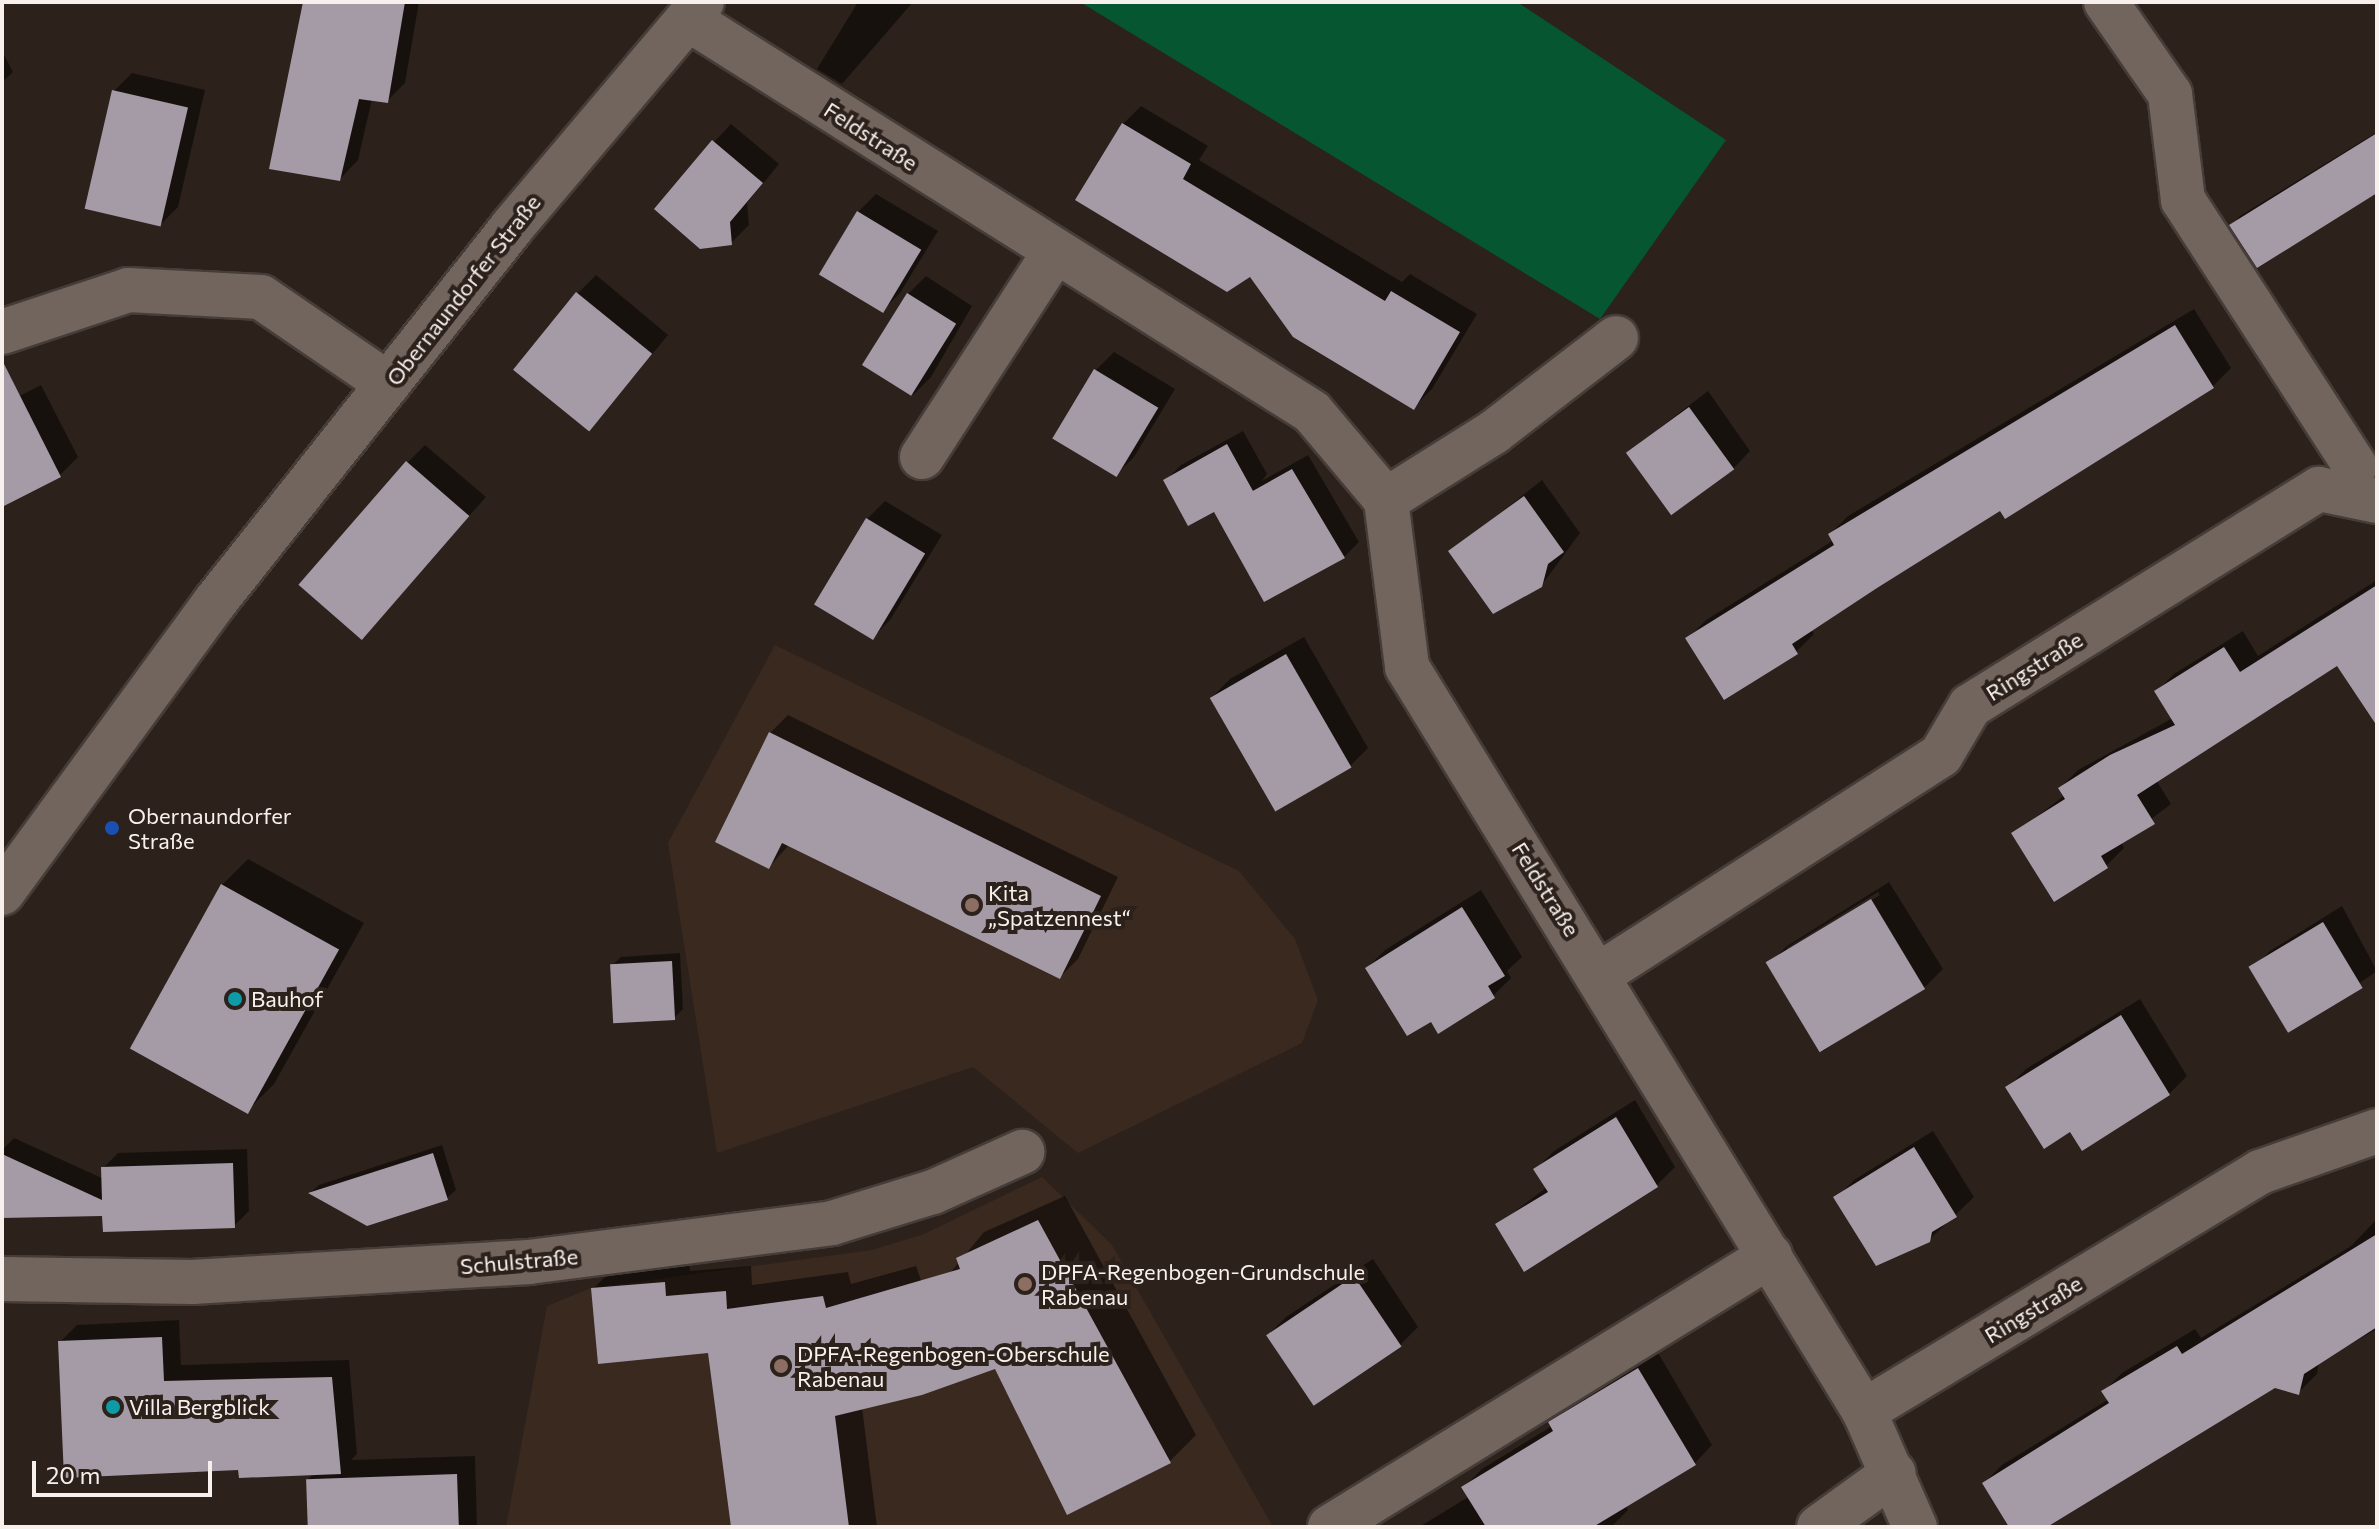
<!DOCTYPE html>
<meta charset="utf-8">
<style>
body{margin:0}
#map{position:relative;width:2379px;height:1529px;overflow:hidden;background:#2c211b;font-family:Commissioner,sans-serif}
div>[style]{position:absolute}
.built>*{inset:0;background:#3a291f}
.green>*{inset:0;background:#055631}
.shadow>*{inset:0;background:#0007}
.building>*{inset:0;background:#a59ba7;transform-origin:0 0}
.roads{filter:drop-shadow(2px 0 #463d39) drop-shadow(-2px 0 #463d39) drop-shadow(0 2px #463d39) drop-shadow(0 -2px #463d39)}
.street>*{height:44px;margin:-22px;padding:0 22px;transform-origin:22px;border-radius:22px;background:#72655e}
.secondary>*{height:44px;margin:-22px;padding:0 22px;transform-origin:22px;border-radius:22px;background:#72655e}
.dots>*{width:22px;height:22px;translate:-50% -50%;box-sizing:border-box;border:4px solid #2c211b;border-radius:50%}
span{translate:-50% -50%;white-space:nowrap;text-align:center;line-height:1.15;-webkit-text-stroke:8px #2c211b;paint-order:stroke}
.street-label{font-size:22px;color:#f8f0ec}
.poi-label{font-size:22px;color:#f8f0ec}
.left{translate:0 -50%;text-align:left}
.frame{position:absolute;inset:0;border:4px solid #f8f0ec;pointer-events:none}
.scale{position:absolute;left:32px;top:1461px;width:180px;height:36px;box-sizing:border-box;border:4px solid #f8f0ec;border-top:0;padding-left:10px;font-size:24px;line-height:28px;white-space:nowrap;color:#f8f0ec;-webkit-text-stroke:6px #2c211b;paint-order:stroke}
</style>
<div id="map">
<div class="built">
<i style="clip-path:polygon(775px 645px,1239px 871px,1295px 939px,1318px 1000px,1302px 1043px,1078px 1153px,973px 1067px,717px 1153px,668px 843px)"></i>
<i style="clip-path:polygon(1042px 1177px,1112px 1245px,1273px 1527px,506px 1527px,547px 1306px,591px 1288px,872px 1250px,924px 1234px)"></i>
</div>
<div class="green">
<i style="clip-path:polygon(1080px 2px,1517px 2px,1726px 140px,1600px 319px)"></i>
</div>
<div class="shadow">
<i style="clip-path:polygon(305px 2px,419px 2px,405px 83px,387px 101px,372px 99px,358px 160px,340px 179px)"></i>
<i style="clip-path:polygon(858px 2px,913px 2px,842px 84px,817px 69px)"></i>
<i style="clip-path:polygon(2px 51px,13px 72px,2px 82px)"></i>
<i style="clip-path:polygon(132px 73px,205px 90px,178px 207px,160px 225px,114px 91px)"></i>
<i style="clip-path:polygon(1141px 106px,1208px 146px,1199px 160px,1402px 282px,1410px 274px,1477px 314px,1432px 389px,1414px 407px,1251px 275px,1123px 124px)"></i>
<i style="clip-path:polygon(731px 124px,779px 164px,747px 203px,749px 225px,731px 243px,714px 142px)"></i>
<i style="clip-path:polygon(2377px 132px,2377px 190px,2231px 225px,2240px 216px)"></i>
<i style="clip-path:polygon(876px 194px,938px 231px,900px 293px,882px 311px,858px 212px)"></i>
<i style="clip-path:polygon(596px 275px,668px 335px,588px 432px,578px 293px)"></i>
<i style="clip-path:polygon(926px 276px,972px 306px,931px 377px,913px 395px,908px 294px)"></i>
<i style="clip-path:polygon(2194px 309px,2231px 368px,2213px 386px,2005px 516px,2000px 508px,1811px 629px,1814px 634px,1796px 652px,1688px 638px,1706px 620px,1834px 540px,1830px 534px,1848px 516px)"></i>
<i style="clip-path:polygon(1114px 352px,1175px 389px,1134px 457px,1116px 475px,1096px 370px)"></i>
<i style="clip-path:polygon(41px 385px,78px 457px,60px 475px,2px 505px,2px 405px)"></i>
<i style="clip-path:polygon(1708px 391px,1750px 451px,1733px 469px,1628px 452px)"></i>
<i style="clip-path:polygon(1243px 431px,1267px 474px,1262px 481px,1308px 455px,1359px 542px,1344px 557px,1215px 510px,1166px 480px,1181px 465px)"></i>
<i style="clip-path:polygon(425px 445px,486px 497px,364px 634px,407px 463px)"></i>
<i style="clip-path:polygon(1542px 480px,1580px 533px,1541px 586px,1451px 552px)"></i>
<i style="clip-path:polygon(885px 501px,942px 535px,890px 620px,872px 638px,867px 519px)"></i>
<i style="clip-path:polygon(2377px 580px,2377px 675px,2338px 664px,2156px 780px,2171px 804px,2121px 842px,2124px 848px,2106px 866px,2014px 834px,2065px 795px,2060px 788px,2078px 770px,2173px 718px,2156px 692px,2174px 674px,2243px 631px,2258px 656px)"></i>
<i style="clip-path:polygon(1304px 637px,1368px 748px,1350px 766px,1276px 809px,1212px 697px,1230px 679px)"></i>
<i style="clip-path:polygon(788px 715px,1118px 877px,1078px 959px,1060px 977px,789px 845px,769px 867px,770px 733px)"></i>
<i style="clip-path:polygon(248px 859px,364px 923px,274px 1084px,248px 1110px,222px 885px)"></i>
<i style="clip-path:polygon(evenodd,1889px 882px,1943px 969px,1925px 987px,1823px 1051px,1769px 964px,1787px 946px,1889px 882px,1878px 892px,1880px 895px,1787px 953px,1787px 948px,1878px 892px)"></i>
<i style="clip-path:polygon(1481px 890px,1522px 957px,1507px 971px,1511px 978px,1493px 996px,1431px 1019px,1367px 968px,1385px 950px)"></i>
<i style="clip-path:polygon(2342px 906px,2377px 971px,2291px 1031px,2252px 969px,2270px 951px)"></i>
<i style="clip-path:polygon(680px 953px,683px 1009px,674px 1018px,612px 966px,621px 957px)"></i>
<i style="clip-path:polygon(2140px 999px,2187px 1076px,2169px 1094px,2071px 1129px,2008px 1087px,2026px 1069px)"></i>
<i style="clip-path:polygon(1635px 1100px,1675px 1167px,1657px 1185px,1497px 1225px,1547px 1187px,1536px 1169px,1554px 1151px)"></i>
<i style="clip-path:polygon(1933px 1131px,1974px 1197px,1929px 1240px,1836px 1198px,1854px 1180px)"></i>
<i style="clip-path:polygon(14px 1138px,104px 1179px,103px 1168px,118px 1153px,247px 1149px,249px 1211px,234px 1226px,104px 1214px,2px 1216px,2px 1150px)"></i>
<i style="clip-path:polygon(442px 1145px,456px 1190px,447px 1198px,311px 1192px,319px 1185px)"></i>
<i style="clip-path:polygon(1065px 1196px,1196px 1435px,1170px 1461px,950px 1273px,984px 1232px)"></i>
<i style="clip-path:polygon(2377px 1219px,2377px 1329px,2319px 1362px,2317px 1374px,2299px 1392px,2275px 1386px,2043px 1527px,2012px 1527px,1984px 1483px,2002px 1465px,2109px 1399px,2104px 1391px,2122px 1373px,2195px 1329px,2201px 1338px,2351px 1246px)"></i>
<i style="clip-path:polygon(689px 1258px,690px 1271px,751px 1266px,752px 1285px,848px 1272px,851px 1284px,916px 1266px,951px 1367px,862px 1407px,877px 1527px,733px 1527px,710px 1350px,593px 1289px,618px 1264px)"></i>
<i style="clip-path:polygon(1373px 1259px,1418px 1327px,1400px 1345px,1313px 1403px,1268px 1335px,1286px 1317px)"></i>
<i style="clip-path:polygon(179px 1320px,181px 1365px,349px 1360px,357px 1454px,351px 1460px,475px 1456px,477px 1527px,309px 1527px,308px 1479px,314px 1473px,240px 1468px,60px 1342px,77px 1325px)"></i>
<i style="clip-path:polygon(1657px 1351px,1712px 1445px,1695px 1463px,1625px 1505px,1628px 1510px,1611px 1527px,1419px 1527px,1470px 1496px,1464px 1487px,1482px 1469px,1552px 1426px,1568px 1405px)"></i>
</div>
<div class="building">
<i style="clip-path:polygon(303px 2px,405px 2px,388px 103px,359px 99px,340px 181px,269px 169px)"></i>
<i style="left:112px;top:90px;width:78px;height:122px;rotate:13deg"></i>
<i style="clip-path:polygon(1122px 123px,1191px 164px,1183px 179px,1385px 301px,1391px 291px,1460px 332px,1414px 410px,1293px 337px,1250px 277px,1227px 292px,1075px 200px)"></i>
<i style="clip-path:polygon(2377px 133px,2377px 193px,2257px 268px,2229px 225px)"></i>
<i style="clip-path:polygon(712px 140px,763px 183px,730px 222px,732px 245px,700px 249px,654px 209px)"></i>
<i style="left:857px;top:211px;width:75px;height:74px;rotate:31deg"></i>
<i style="left:576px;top:292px;width:98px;height:100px;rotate:39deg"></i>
<i style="left:907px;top:293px;width:58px;height:85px;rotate:32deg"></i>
<i style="clip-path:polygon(2175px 325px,2214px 388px,2005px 519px,2000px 511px,1877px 588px,1792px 644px,1798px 654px,1724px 700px,1685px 638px,1834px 545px,1828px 534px)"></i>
<i style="clip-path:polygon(2px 360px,61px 477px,2px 507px)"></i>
<i style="left:1094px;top:369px;width:75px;height:81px;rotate:31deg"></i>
<i style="left:1689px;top:407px;width:77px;height:78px;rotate:54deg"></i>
<i style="clip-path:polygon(1227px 444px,1253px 491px,1233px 502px,1292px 469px,1345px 558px,1264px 602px,1214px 512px,1188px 526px,1163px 480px)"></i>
<i style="left:406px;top:461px;width:84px;height:164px;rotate:41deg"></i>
<i style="clip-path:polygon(1524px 496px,1564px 552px,1548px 564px,1542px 587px,1493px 614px,1448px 551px)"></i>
<i style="left:866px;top:518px;width:69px;height:101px;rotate:31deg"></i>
<i style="clip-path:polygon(2377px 585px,2377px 726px,2337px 666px,2137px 795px,2155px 824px,2101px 856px,2108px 868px,2054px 902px,2011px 833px,2065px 799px,2058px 788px,2110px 755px,2175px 725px,2154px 691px,2224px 647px,2240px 672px)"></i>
<i style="left:1286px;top:654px;width:131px;height:88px;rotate:60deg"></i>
<i style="clip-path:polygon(769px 732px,1101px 896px,1060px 979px,782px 843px,769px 869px,715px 842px)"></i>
<i style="left:221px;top:884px;width:135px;height:188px;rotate:29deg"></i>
<i style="left:1871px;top:899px;width:105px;height:123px;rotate:59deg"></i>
<i style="clip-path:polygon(1462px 907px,1505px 976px,1488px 986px,1495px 998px,1438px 1034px,1431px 1022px,1407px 1036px,1365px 968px)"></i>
<i style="left:2323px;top:922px;width:77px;height:87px;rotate:59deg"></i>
<i style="left:672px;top:961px;width:59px;height:62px;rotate:87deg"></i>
<i style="clip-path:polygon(2121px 1015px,2170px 1095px,2082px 1151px,2070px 1132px,2044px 1149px,2005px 1087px)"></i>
<i style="clip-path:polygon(1616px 1117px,1658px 1187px,1524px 1272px,1495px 1224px,1548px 1192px,1533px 1169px)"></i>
<i style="clip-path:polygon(1914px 1147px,1957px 1217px,1932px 1232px,1930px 1242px,1876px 1266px,1833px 1197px)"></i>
<i style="clip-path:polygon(433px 1153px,448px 1200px,367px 1226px,308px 1193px)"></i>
<i style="clip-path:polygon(2px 1154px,102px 1200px,101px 1167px,233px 1163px,235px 1228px,103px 1232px,102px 1216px,2px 1218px)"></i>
<i style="clip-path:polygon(1038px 1220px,1171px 1463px,1067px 1515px,995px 1369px,922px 1395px,835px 1416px,849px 1527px,731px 1527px,708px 1353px,598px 1364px,591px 1288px,665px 1282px,666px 1296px,726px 1291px,727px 1309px,823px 1296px,826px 1308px,960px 1269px,956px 1258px)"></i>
<i style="clip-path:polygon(2377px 1234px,2377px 1327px,2304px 1374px,2299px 1395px,2275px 1388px,2047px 1527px,2009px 1527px,1982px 1483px,2109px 1403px,2101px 1391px,2177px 1346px,2182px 1354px)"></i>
<i style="left:1354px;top:1276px;width:85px;height:106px;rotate:56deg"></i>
<i style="clip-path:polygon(162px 1337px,164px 1381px,332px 1377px,341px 1474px,239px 1478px,238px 1470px,64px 1478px,58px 1341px)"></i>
<i style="clip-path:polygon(1638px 1368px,1696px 1465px,1593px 1527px,1486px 1527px,1461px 1487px,1553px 1431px,1548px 1422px)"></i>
<i style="left:457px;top:1474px;width:53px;height:151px;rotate:88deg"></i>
</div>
<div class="roads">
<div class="street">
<i style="left:2106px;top:2px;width:112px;rotate:55.2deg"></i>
<i style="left:2170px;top:94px;width:107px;rotate:83deg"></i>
<i style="left:2183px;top:200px;width:317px;rotate:57.1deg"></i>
<i style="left:688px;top:19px;width:737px;rotate:32.2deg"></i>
<i style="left:1312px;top:412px;width:115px;rotate:49.9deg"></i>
<i style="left:1386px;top:500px;width:168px;rotate:82.8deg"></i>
<i style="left:1407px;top:667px;width:873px;rotate:58.44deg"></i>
<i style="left:1864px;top:1411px;width:127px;rotate:66.3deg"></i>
<i style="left:2px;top:332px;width:133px;rotate:-18.4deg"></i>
<i style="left:128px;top:290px;width:133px;rotate:3deg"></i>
<i style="left:261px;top:297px;width:154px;rotate:34.4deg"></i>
<i style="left:922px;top:457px;width:243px;rotate:-57.1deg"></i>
<i style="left:1386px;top:500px;width:128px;rotate:-32.2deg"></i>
<i style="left:1494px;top:432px;width:154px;rotate:-37.6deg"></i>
<i style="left:1600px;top:974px;width:405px;rotate:-32.7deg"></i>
<i style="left:1941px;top:755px;width:57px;rotate:-59.4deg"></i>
<i style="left:1970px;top:706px;width:411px;rotate:-31.9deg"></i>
<i style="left:2319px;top:489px;width:59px;rotate:11.7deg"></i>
<i style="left:2px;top:1279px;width:190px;rotate:0.9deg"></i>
<i style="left:192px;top:1282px;width:338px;rotate:-3.4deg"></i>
<i style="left:529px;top:1262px;width:305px;rotate:-7.3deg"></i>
<i style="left:832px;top:1223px;width:106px;rotate:-17.1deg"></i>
<i style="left:933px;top:1192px;width:98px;rotate:-24.2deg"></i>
<i style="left:1864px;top:1411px;width:463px;rotate:-31.1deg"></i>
<i style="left:2260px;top:1172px;width:124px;rotate:-19.3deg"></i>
<i style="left:1330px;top:1527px;width:517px;rotate:-31.63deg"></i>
<i style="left:1819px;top:1527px;width:92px;rotate:-35.8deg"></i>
</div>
<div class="secondary">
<i style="left:2px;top:893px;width:361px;rotate:-53.8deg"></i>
<i style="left:215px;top:602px;width:478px;rotate:-51.6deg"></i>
<i style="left:512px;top:227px;width:294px;rotate:-49.8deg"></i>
</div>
</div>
<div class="dots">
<i style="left:112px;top:828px;background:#1a4fb4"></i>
<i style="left:972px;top:905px;background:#8d6e63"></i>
<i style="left:235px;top:999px;background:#0f9aa8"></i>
<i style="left:1025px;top:1284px;background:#8d6e63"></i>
<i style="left:781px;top:1366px;background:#8d6e63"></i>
<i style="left:113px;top:1407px;background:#0f9aa8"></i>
</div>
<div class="street-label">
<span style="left:871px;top:136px;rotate:33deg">Feldstraße</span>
<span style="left:463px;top:290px;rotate:-52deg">Obernaundorfer Straße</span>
<span style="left:2034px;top:666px;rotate:-32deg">Ringstraße</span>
<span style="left:1546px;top:889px;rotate:58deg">Feldstraße</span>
<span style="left:519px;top:1261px;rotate:-5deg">Schulstraße</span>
<span style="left:2033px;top:1309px;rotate:-31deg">Ringstraße</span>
</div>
<div class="poi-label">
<span class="left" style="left:128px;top:828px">Obernaundorfer<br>Straße</span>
<span class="left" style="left:988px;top:905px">Kita<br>„Spatzennest“</span>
<span class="left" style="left:251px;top:999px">Bauhof</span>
<span class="left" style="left:1041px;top:1284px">DPFA-Regenbogen-Grundschule<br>Rabenau</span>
<span class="left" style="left:797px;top:1366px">DPFA-Regenbogen-Oberschule<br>Rabenau</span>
<span class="left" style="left:129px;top:1407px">Villa Bergblick</span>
</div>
<div class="frame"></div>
<div class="scale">20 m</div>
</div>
